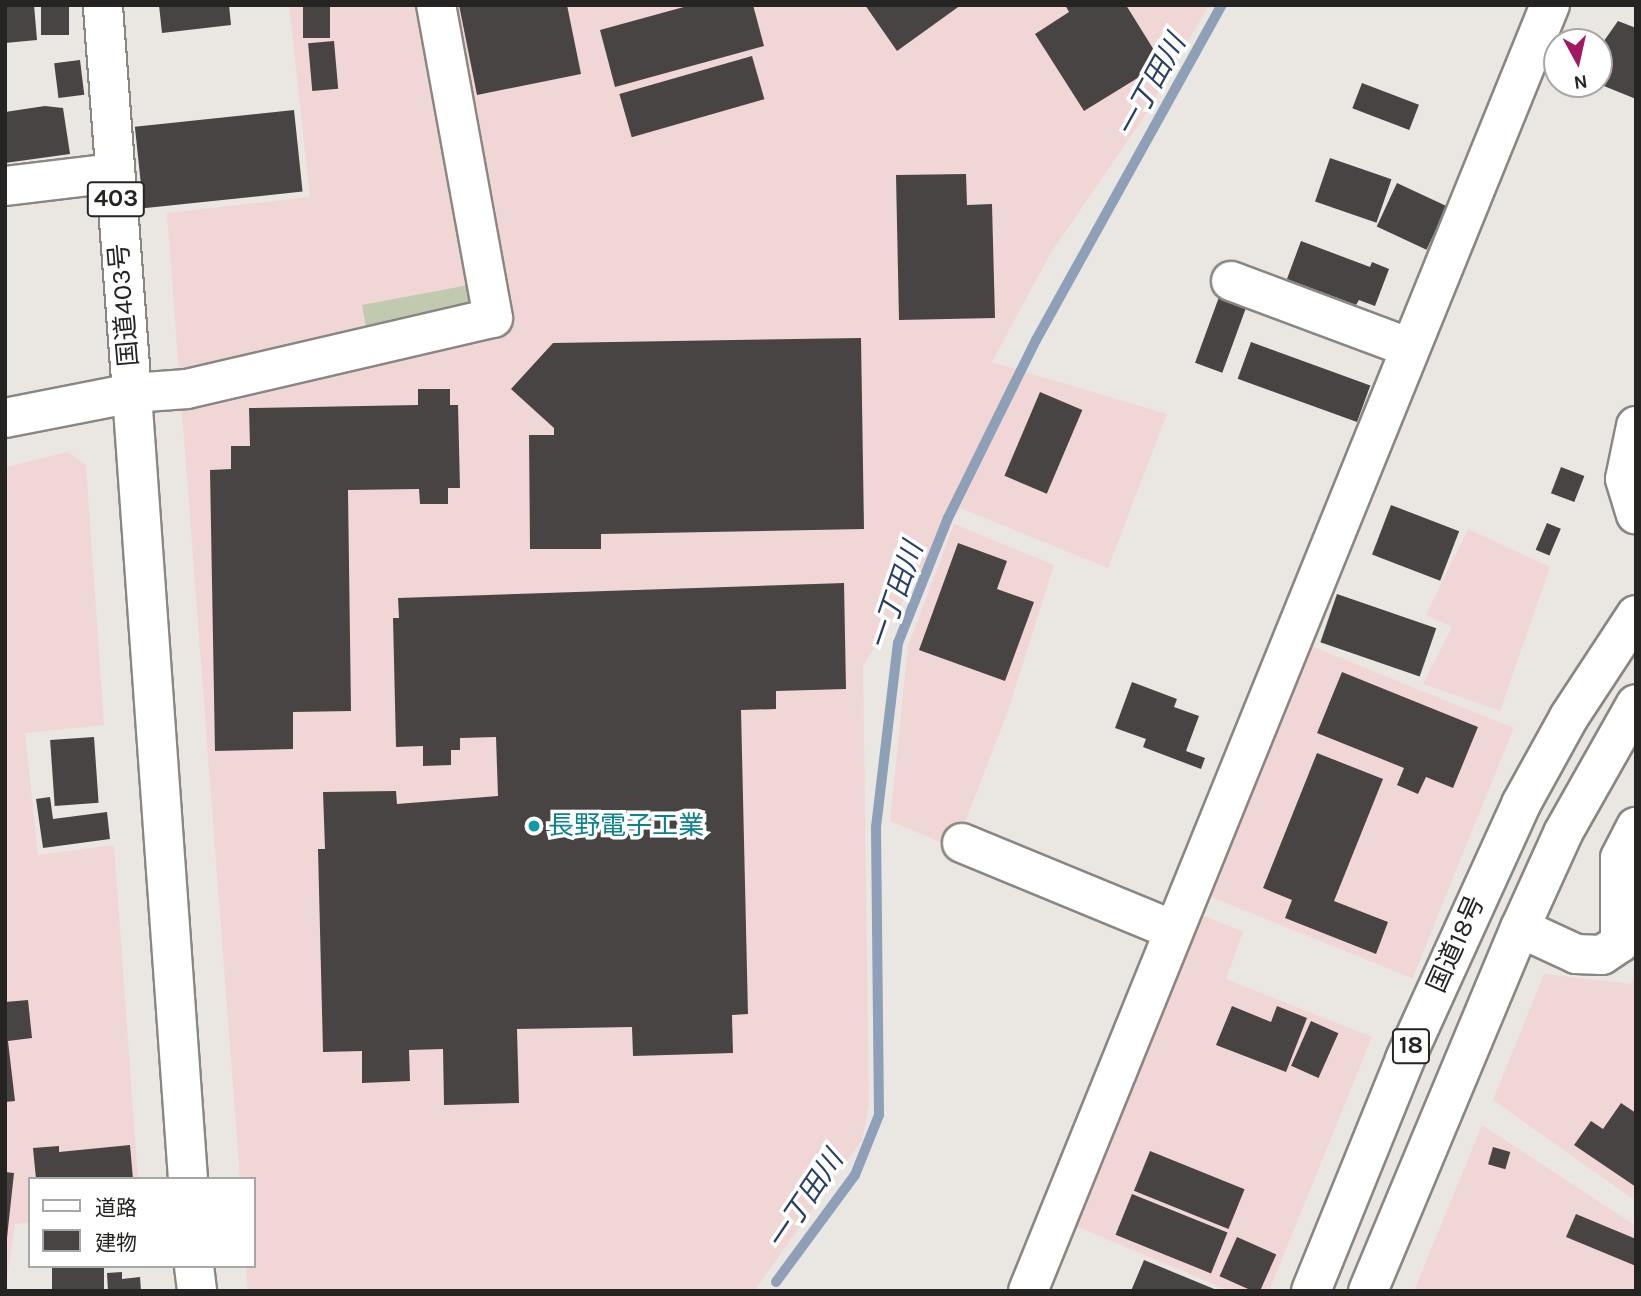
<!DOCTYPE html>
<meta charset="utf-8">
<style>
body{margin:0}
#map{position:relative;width:1641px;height:1296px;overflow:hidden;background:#eae6e2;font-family:Karla,"Noto Sans JP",sans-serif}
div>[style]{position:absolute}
.industrial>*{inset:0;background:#f1d6d6;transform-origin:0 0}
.green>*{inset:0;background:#c1c9ae}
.stream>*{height:10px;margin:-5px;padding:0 5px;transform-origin:5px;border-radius:5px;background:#8e9fb8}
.building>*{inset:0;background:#494444;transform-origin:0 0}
.roads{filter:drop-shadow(2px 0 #8a8783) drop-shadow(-2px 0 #8a8783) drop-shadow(0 2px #8a8783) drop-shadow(0 -2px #8a8783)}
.minor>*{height:38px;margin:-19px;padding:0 19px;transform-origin:19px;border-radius:19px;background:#fff}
.highway>*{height:38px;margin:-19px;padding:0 19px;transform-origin:19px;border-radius:19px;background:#fff}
.dots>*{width:19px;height:19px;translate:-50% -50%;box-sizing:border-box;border:4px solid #fff;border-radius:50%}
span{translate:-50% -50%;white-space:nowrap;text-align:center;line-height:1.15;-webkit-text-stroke:7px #fff;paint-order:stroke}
.shield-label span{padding:2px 5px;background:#fff;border:2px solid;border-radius:5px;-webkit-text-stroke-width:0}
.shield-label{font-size:24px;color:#252422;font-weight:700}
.street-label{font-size:26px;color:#252422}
.culture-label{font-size:26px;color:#0d838f}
.left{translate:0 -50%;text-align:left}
.water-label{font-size:28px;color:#263f64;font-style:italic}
.frame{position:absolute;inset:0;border:7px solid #252422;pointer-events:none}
.legend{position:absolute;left:28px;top:1177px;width:228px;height:91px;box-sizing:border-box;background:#fff;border:2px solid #a8a7a7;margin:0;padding:9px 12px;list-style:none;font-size:21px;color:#252422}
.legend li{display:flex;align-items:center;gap:14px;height:35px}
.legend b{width:35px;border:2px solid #a8a7a7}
.north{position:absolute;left:1543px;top:28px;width:70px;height:70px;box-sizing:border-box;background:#fff;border:2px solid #a8a7a7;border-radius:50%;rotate:172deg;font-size:19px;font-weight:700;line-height:28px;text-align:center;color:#252422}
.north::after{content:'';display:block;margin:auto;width:24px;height:32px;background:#a11761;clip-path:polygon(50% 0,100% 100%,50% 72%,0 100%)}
</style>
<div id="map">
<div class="industrial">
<i style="clip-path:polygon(289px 5px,1209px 5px,1142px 120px,1050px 254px,992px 362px,1167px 414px,1108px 568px,960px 508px,863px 666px,869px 1106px,862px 1140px,754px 1291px,248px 1291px,246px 1266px,254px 1266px,254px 1179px,240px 1179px,167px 213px,310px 197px)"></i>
<i style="clip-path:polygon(68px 452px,86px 465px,104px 725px,25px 733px,38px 855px,114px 845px,138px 1179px,30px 1179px,30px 1222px,15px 1224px,5px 1291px,5px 467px)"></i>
<i style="clip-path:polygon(954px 524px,1054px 565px,1008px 711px,955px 848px,890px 821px,908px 646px)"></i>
<i style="clip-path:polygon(1468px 529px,1550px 567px,1500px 711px,1423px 684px,1452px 627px,1426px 615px)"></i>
<i style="left:1306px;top:644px;width:224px;height:270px;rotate:22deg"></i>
<i style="clip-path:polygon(1202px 915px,1243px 932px,1226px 979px,1372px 1037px,1269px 1291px,1230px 1291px,1071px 1224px,1192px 918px)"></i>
<i style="clip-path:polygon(1636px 970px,1636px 1201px,1493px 1100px,1544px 974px,1631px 984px)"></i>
<i style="clip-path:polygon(1482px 1125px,1636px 1226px,1636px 1291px,1414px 1291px)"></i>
</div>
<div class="green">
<i style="clip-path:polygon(469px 285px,472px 300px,437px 318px,367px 333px,362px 305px)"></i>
</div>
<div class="stream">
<i style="left:776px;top:1282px;width:133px;rotate:-53.6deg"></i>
<i style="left:855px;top:1175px;width:65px;rotate:-68.2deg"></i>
<i style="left:879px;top:1115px;width:288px;rotate:-90.6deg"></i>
<i style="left:876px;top:827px;width:185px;rotate:-83.2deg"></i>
<i style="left:898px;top:643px;width:135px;rotate:-68.2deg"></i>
<i style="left:948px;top:518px;width:199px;rotate:-63.7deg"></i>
<i style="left:1036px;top:340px;width:383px;rotate:-61deg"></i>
</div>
<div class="building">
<i style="clip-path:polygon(5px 5px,34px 5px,37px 40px,5px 43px)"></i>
<i style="left:41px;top:5px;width:28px;height:30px"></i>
<i style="clip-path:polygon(159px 5px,229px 5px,231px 25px,162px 33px)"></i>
<i style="left:303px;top:5px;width:27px;height:33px"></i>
<i style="clip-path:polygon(459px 5px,567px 5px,581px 74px,477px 95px)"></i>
<i style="clip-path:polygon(691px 5px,753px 5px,764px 46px,615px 87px,600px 30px)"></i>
<i style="clip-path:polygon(865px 5px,961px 5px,897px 51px)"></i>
<i style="clip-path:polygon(1065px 5px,1126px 5px,1162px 63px,1084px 111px,1035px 34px,1069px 12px)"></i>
<i style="clip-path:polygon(1618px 21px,1636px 28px,1636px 99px,1599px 84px,1599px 48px)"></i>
<i style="left:334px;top:41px;width:48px;height:26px;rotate:85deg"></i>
<i style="left:752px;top:56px;width:45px;height:138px;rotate:74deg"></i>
<i style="left:80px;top:60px;width:35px;height:26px;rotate:83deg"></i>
<i style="left:1362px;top:83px;width:61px;height:27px;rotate:21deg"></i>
<i style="clip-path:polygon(45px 106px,63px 108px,70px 154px,5px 163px,5px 112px)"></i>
<i style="left:294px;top:110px;width:82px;height:160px;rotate:84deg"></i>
<i style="left:1330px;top:158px;width:65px;height:46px;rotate:19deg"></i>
<i style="clip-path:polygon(966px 174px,967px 205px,992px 204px,995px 318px,899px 320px,896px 175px)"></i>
<i style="left:1397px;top:183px;width:55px;height:48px;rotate:25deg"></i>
<i style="clip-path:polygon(1301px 241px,1370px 267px,1372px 262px,1389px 269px,1375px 306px,1359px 300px,1356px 305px,1287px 279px)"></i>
<i style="left:1219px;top:297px;width:29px;height:70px;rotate:20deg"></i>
<i style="clip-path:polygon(861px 338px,864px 529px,601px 534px,601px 549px,530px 549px,529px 435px,554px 435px,554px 428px,511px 389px,553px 343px)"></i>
<i style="left:1251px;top:342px;width:127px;height:39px;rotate:20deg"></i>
<i style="clip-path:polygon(418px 389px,450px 389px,450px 405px,458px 405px,460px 488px,448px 488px,448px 504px,420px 504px,419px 489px,348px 490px,351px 711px,293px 712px,293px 749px,215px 751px,210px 470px,231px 469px,231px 446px,250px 446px,249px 408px,418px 405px)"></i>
<i style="left:1040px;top:392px;width:46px;height:91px;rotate:23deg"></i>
<i style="left:1561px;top:467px;width:25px;height:28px;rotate:21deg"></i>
<i style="left:1391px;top:505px;width:73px;height:53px;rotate:21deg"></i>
<i style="left:1547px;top:523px;width:15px;height:29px;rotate:23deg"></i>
<i style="clip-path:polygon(958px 543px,1007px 561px,997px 589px,1034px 602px,1005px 681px,919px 650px)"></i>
<i style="clip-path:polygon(844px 583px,846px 689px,776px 691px,776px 709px,741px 710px,748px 1014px,732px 1015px,733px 1053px,633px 1056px,632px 1027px,517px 1029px,519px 1103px,444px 1105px,443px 1049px,409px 1050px,410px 1081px,362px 1083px,362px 1051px,323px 1052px,318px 849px,325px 849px,323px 792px,396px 791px,397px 804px,498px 796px,496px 737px,460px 738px,460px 750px,451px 750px,451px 765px,423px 766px,423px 746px,396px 747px,393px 618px,399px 618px,398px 598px)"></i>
<i style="left:1337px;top:594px;width:105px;height:51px;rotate:19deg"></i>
<i style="clip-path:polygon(1342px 672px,1478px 727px,1453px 788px,1426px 777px,1418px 794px,1397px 785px,1404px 768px,1317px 733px)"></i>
<i style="clip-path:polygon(1132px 682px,1177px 699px,1174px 707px,1199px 716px,1186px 751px,1205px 758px,1201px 769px,1143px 747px,1146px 739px,1115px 728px)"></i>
<i style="left:94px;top:737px;width:66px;height:44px;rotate:86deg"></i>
<i style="clip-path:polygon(1317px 753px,1383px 779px,1334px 901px,1388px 922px,1376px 954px,1285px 918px,1292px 900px,1263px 888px)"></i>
<i style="clip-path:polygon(50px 797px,53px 819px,107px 812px,110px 839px,43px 848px,36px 799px)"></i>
<i style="clip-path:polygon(28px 1000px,32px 1038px,8px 1041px,15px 1101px,5px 1102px,5px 1002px)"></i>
<i style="clip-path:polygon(1232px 1006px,1271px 1022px,1277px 1006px,1307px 1018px,1286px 1072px,1216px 1045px)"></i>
<i style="left:1311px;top:1021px;width:30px;height:49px;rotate:24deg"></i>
<i style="clip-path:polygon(1621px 1103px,1636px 1113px,1636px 1187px,1574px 1145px,1591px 1121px,1603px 1129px)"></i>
<i style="clip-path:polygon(130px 1145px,133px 1179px,36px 1179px,33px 1148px,59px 1146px,59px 1152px)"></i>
<i style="left:1493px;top:1147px;width:18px;height:18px;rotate:16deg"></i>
<i style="left:1150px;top:1151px;width:102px;height:43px;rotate:22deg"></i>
<i style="clip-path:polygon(5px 1172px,14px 1173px,7px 1238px,5px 1238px)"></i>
<i style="left:1132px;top:1194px;width:103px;height:44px;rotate:22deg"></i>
<i style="clip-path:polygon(1576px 1214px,1636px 1239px,1636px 1266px,1566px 1237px)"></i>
<i style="left:1237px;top:1237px;width:43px;height:43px;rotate:24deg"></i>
<i style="clip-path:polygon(1144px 1260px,1219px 1291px,1131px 1291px)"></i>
<i style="left:52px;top:1266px;width:52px;height:25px"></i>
<i style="clip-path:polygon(122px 1272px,122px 1279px,140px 1277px,141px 1291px,108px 1291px,107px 1273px)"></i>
</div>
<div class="roads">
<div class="minor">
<i style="left:5px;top:186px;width:110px;rotate:-6.8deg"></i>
<i style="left:1231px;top:281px;width:191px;rotate:20.5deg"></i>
<i style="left:1636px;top:426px;width:54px;rotate:101.7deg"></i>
<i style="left:1625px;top:479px;width:37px;rotate:73deg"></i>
<i style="left:962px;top:843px;width:228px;rotate:22.4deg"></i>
<i style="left:1520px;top:928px;width:62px;rotate:24.9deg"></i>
<i style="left:1576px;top:954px;width:26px;rotate:2deg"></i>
<i style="left:1602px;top:955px;width:22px;rotate:-34deg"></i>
<i style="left:1620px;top:943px;width:85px;rotate:-90deg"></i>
<i style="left:1620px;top:858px;width:35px;rotate:-63deg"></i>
<i style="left:188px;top:1179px;width:788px;rotate:-94.08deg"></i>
<i style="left:132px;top:393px;width:55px;rotate:-4.2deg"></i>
<i style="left:187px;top:389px;width:314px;rotate:-13.1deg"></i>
<i style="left:493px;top:318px;width:318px;rotate:-100.3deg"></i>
<i style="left:194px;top:1266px;width:25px;rotate:83deg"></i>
<i style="left:1028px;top:1291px;width:1388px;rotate:-67.91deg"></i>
</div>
<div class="highway">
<i style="left:5px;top:418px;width:129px;rotate:-11.1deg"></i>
<i style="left:132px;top:393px;width:389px;rotate:-94.3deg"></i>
<i style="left:1311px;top:1291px;width:250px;rotate:-67.9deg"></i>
<i style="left:1405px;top:1059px;width:280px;rotate:-65.5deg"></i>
<i style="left:1521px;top:804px;width:99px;rotate:-61.1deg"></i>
<i style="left:1569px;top:717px;width:122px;rotate:-56.7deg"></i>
<i style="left:1368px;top:1291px;width:394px;rotate:-67.3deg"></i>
<i style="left:1520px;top:928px;width:104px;rotate:-65.6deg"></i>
<i style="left:1563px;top:833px;width:148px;rotate:-60.5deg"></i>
</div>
</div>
<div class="dots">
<i style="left:534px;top:826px;background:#0f9aa8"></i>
</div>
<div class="shield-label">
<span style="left:116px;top:199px">403</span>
<span style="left:1411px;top:1046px">18</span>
</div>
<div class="street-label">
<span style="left:124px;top:305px;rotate:-95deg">国道403号</span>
<span style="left:1456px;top:944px;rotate:-66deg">国道18号</span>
</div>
<div class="culture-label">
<span class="left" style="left:548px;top:826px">長野電子工業</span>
</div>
<div class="water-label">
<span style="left:1151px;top:86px;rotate:-61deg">一丁田川</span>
<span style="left:896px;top:596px;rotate:-71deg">一丁田川</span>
<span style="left:805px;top:1200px;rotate:-56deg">一丁田川</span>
</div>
<div class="frame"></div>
<ul class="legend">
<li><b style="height:9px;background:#fff"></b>道路</li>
<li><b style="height:19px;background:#494444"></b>建物</li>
</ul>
<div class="north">N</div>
</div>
